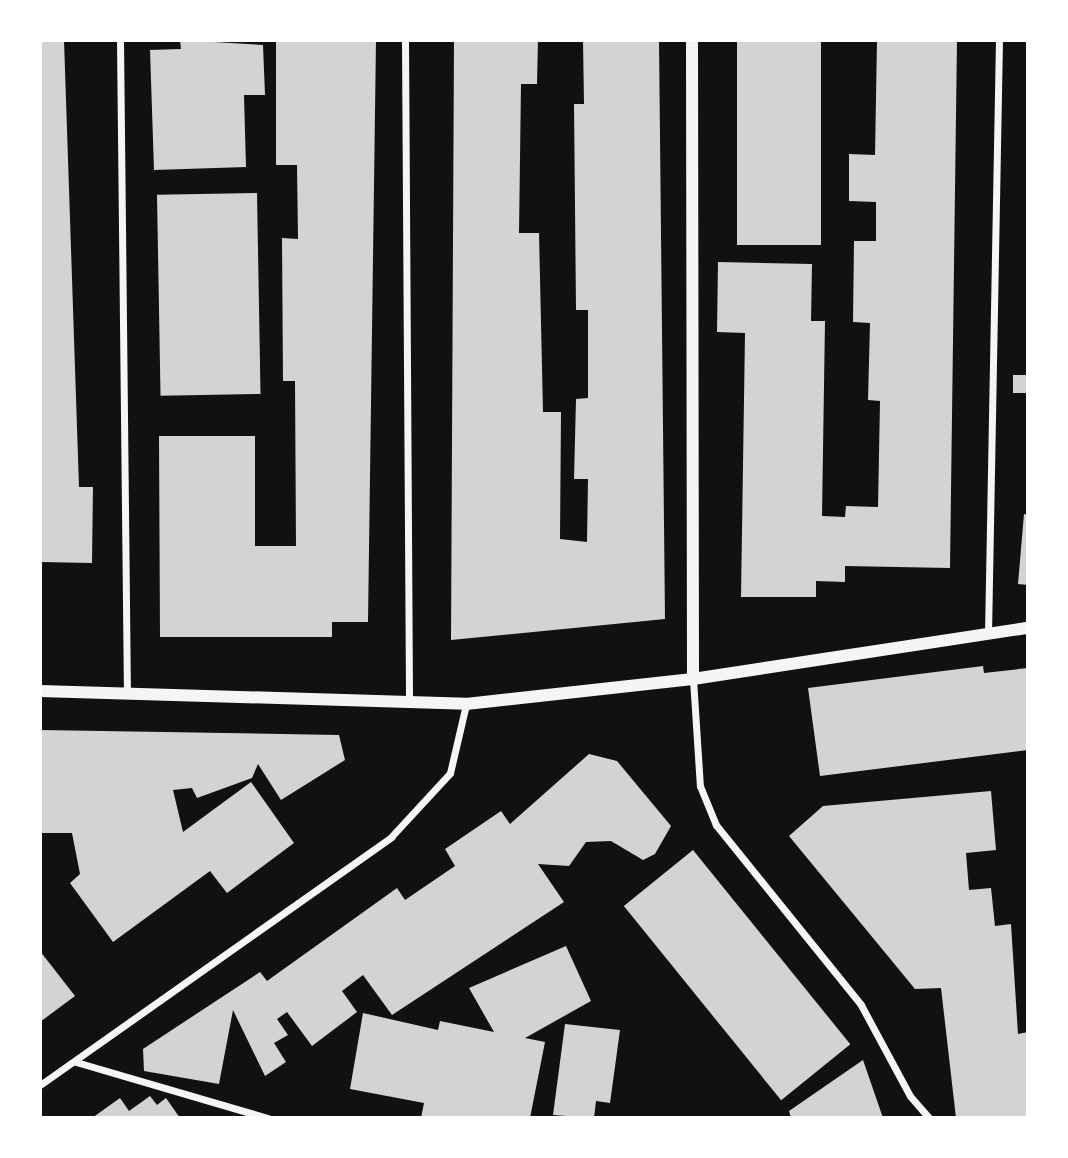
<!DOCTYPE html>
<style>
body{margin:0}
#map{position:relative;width:1068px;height:1158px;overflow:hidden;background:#111;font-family:"IBM Plex Sans",sans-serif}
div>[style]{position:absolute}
.building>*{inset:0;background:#d3d3d3;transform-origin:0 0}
.minor>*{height:7px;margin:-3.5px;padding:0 3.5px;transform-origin:3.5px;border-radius:3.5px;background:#f5f5f5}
.tertiary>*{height:12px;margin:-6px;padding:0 6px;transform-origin:6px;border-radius:6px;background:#f5f5f5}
span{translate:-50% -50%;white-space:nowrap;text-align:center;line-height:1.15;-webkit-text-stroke:5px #fff;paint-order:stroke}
.frame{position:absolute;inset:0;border:42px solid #fff;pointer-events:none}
</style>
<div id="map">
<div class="building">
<i style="clip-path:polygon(40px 40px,64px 40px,79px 487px,93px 487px,92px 563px,40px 562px)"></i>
<i style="clip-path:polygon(180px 40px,263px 45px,265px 95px,244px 95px,246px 167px,154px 170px,150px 50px,181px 49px)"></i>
<i style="clip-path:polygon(276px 40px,376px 40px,368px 622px,332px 622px,332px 637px,160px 637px,159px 436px,255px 436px,255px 546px,296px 546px,295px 381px,283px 381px,282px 238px,298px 239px,297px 165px,276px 165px)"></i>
<i style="clip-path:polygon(454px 40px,538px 40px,537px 84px,521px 84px,519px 233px,539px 233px,543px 412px,561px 412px,560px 539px,587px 542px,588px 479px,574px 479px,576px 399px,588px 398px,588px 310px,576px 310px,574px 104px,584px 104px,583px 40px,659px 40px,665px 619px,451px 640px)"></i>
<i style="left:737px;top:40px;width:84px;height:205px"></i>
<i style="clip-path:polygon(877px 40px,957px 40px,950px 568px,845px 566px,845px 582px,816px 581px,816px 597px,741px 597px,745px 333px,717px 332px,718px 262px,812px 264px,811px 321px,825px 321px,822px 516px,845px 517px,846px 506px,878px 507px,880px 401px,868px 400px,870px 323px,853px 322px,854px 241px,876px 241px,876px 202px,849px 201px,849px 154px,875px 155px)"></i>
<i style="left:257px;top:193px;width:201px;height:100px;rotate:89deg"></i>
<i style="left:1013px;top:375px;width:15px;height:18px"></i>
<i style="clip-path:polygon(1024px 514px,1028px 515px,1028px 585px,1018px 584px)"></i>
<i style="clip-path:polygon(983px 666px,984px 673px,1028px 668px,1028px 750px,820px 776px,808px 688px)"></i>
<i style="clip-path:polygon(40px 730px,339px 735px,345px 760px,281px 800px,258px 764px,252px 778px,197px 798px,192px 788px,173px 790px,183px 832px,251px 782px,294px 843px,227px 893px,210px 871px,113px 942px,70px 883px,80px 874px,72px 833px,40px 833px)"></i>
<i style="clip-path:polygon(589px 754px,617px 761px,671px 826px,655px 854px,643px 860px,611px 841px,586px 842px,569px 866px,538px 864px,564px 902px,392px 1015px,363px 975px,342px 991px,357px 1012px,312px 1046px,287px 1012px,277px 1019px,288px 1035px,274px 1043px,286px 1062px,265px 1076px,233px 1010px,219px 1084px,144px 1071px,143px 1049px,260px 972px,267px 981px,397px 888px,405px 900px,455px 866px,445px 849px,501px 811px,510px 824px)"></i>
<i style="clip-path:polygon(991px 791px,996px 850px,966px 853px,969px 890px,991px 888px,995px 926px,1011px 924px,1018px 1034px,1028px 1032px,1028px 1118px,956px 1118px,941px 988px,915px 989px,789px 836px,823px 806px)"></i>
<i style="left:693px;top:850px;width:250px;height:89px;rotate:51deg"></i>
<i style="clip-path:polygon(566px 946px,591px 1001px,525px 1038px,545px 1042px,530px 1118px,421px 1118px,424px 1103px,350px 1089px,363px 1013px,438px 1030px,440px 1021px,494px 1032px,469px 988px)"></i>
<i style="clip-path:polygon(40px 951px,75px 996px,40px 1022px)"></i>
<i style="clip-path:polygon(565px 1024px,620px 1030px,610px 1103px,596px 1101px,594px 1118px,553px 1115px)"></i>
<i style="clip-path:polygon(863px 1060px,883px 1118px,791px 1118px,789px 1111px)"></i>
<i style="clip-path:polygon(150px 1096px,157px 1105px,166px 1098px,180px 1118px,92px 1118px,120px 1098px,129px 1111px)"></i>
</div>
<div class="minor">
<i style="left:120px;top:40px;width:654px;rotate:89.39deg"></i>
<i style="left:405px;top:40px;width:664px;rotate:89.65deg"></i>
<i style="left:988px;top:634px;width:594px;rotate:-88.94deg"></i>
<i style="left:693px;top:679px;width:107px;rotate:86.3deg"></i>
<i style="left:700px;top:786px;width:42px;rotate:67.7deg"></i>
<i style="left:716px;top:825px;width:231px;rotate:51.1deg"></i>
<i style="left:861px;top:1005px;width:103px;rotate:61.7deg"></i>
<i style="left:910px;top:1096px;width:29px;rotate:49deg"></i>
<i style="left:76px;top:1062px;width:200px;rotate:16.3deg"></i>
<i style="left:40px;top:1085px;width:430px;rotate:-35.2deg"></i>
<i style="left:391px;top:837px;width:87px;rotate:-47.3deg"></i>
<i style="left:450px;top:773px;width:71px;rotate:-76.9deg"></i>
</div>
<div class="tertiary">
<i style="left:692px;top:40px;width:639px;rotate:89.91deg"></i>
<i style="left:40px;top:691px;width:426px;rotate:1.7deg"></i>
<i style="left:466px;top:704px;width:228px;rotate:-6.3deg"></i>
<i style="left:693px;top:679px;width:339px;rotate:-8.7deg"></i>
</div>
<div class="frame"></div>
</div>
